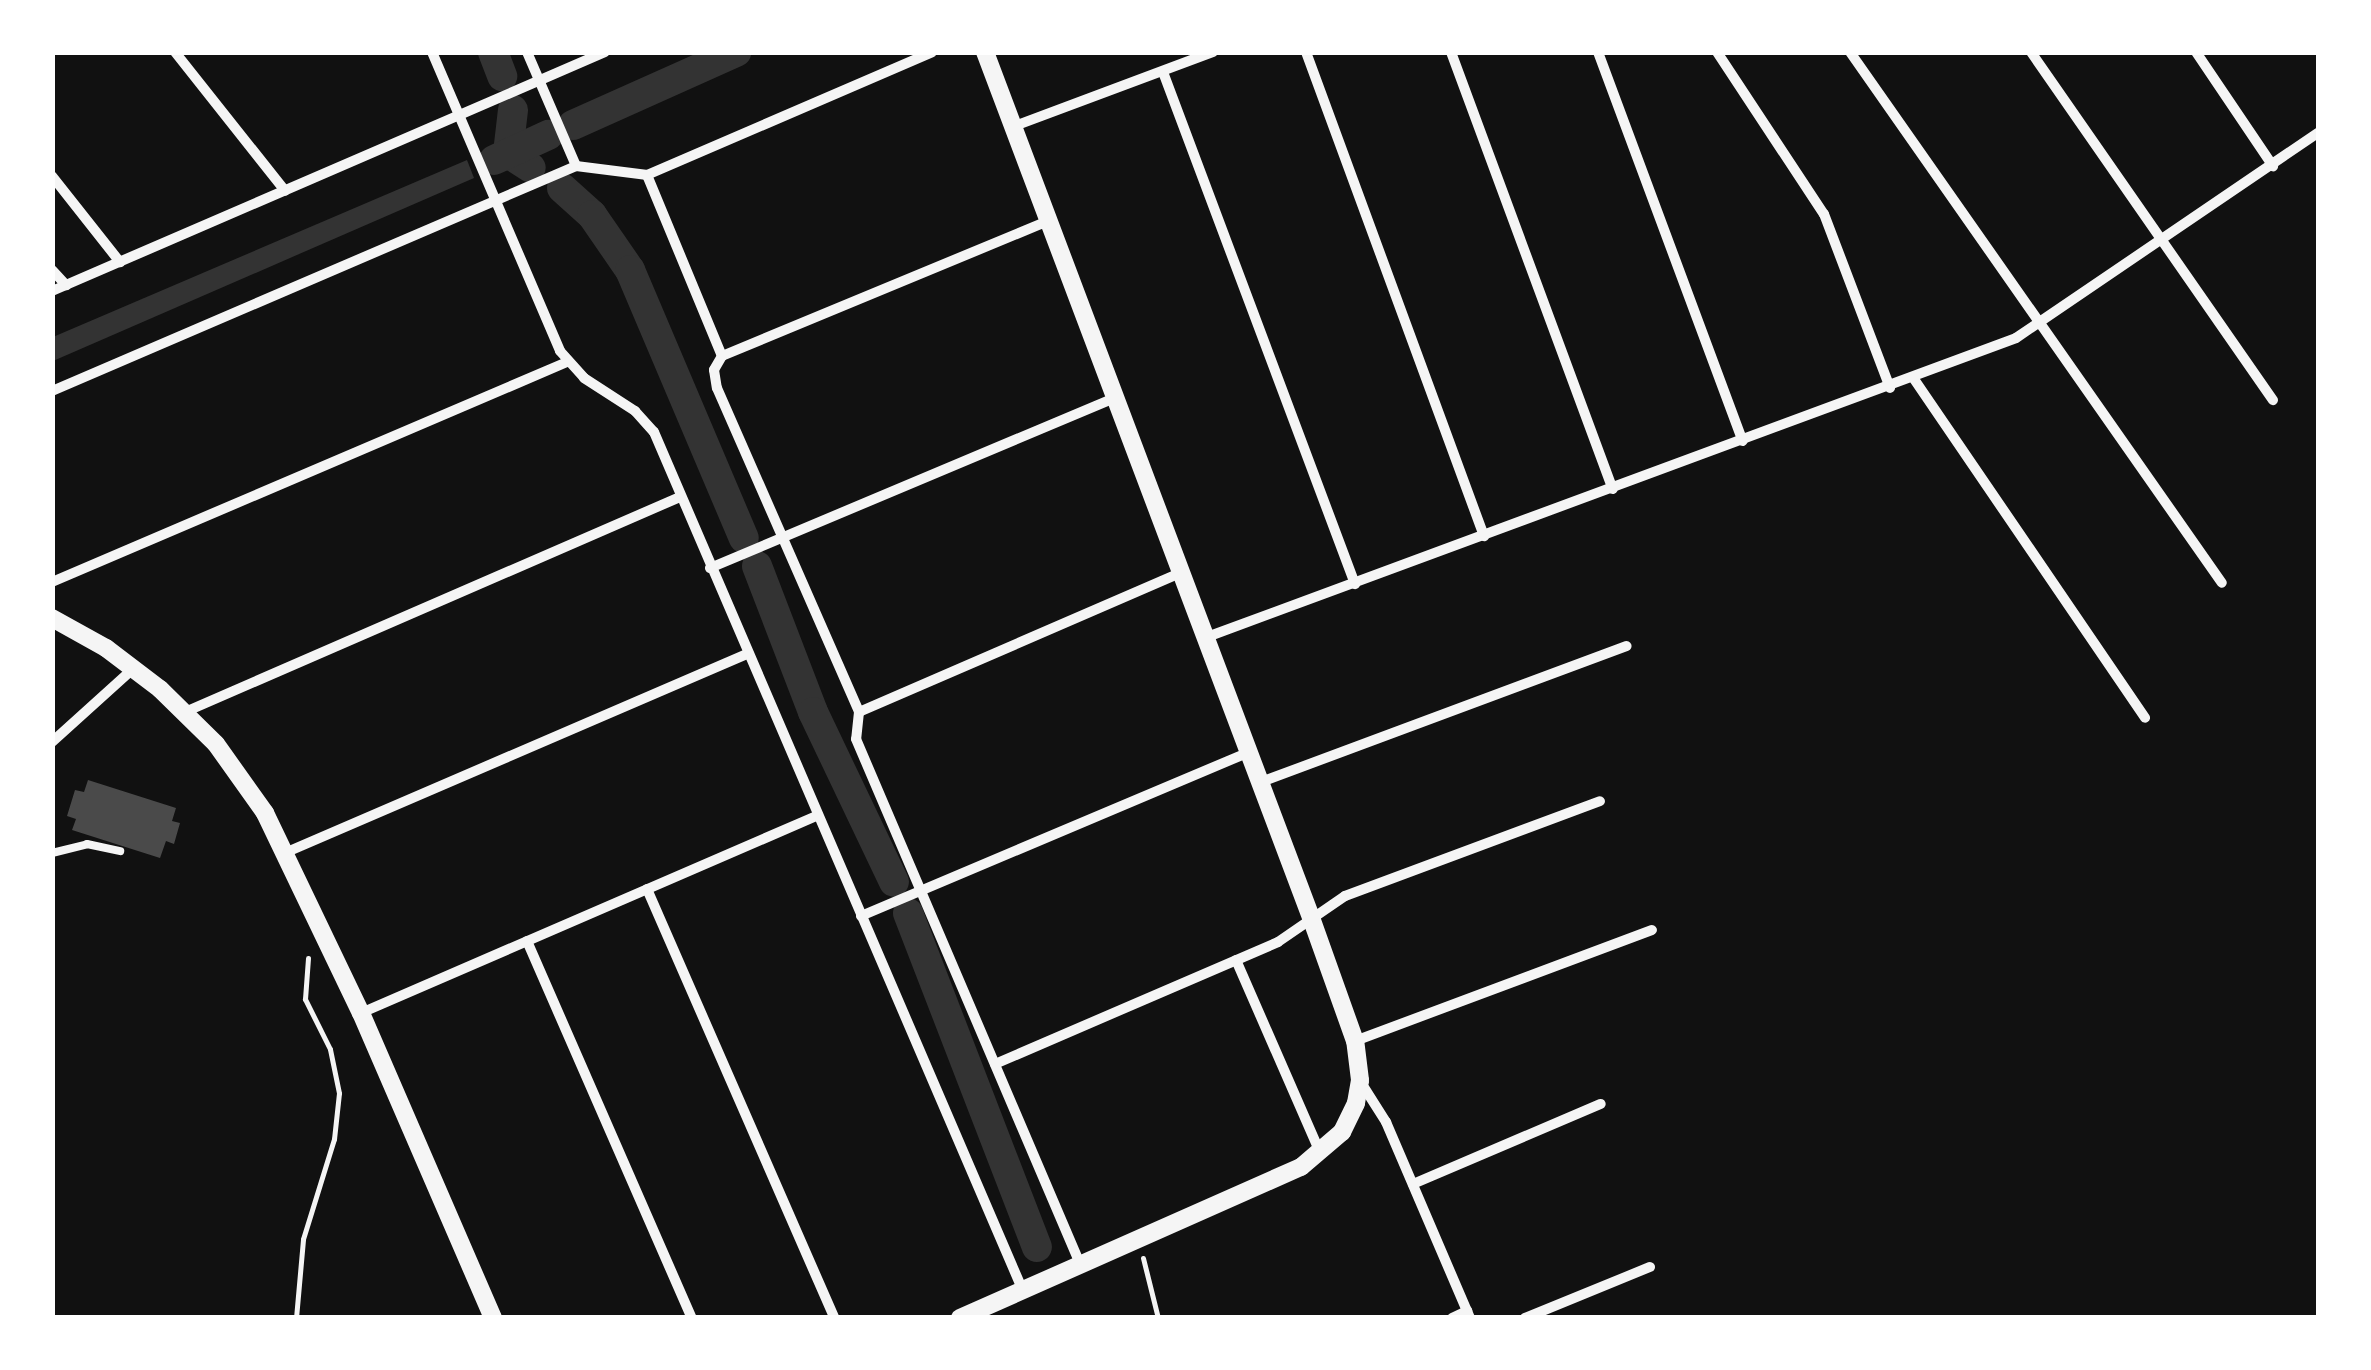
<!DOCTYPE html>
<style>
body{margin:0}
#map{position:relative;width:2371px;height:1370px;overflow:hidden;background:#111;font-family:"DM Sans",sans-serif}
div>[style]{position:absolute}
.water>*{inset:0;background:#333}
.canal>*{height:30px;margin:-15px;padding:0 15px;transform-origin:15px;border-radius:15px;background:#333}
.building>*{inset:0;background:#4a4a4a}
.path>*{height:5px;margin:-2.5px;padding:0 2.5px;transform-origin:2.5px;border-radius:2.5px;background:#f5f5f5}
.service>*{height:8px;margin:-4px;padding:0 4px;transform-origin:4px;border-radius:4px;background:#f5f5f5}
.minor>*{height:10px;margin:-5px;padding:0 5px;transform-origin:5px;border-radius:5px;background:#f5f5f5}
.tertiary>*{height:18px;margin:-9px;padding:0 9px;transform-origin:9px;border-radius:9px;background:#f5f5f5}
span{translate:-50% -50%;white-space:nowrap;text-align:center;line-height:1.15;-webkit-text-stroke:8px #fff;paint-order:stroke}
.frame{position:absolute;inset:0;border:55px solid #fff;pointer-events:none}
</style>
<div id="map">
<div class="water">
<i style="clip-path:polygon(467px 160px,474px 178px,53px 361px,53px 337px)"></i>
</div>
<div class="canal">
<i style="left:493px;top:52px;width:26px;rotate:69deg"></i>
<i style="left:513px;top:110px;width:43px;rotate:96.6deg"></i>
<i style="left:508px;top:153px;width:27px;rotate:33deg"></i>
<i style="left:573px;top:125px;width:179px;rotate:-24.1deg"></i>
<i style="left:494px;top:160px;width:60px;rotate:-24.8deg"></i>
<i style="left:562px;top:188px;width:40px;rotate:42deg"></i>
<i style="left:592px;top:215px;width:67px;rotate:55.4deg"></i>
<i style="left:630px;top:270px;width:291px;rotate:67deg"></i>
<i style="left:757px;top:566px;width:156px;rotate:69deg"></i>
<i style="left:813px;top:712px;width:188px;rotate:64.5deg"></i>
<i style="left:908px;top:913px;width:358px;rotate:68.9deg"></i>
</div>
<div class="building">
<i style="clip-path:polygon(88px 780px,176px 808px,172px 821px,180px 823px,174px 844px,166px 841px,160px 858px,72px 830px,76px 819px,67px 816px,75px 790px,84px 792px)"></i>
</div>
<div class="path">
<i style="left:1143px;top:1258px;width:62px;rotate:76deg"></i>
<i style="left:296px;top:1318px;width:79px;rotate:-84.9deg"></i>
<i style="left:303px;top:1239px;width:105px;rotate:-72.8deg"></i>
<i style="left:334px;top:1139px;width:46px;rotate:-83.8deg"></i>
<i style="left:339px;top:1093px;width:45px;rotate:-101.6deg"></i>
<i style="left:330px;top:1049px;width:56px;rotate:-116.6deg"></i>
<i style="left:305px;top:999px;width:41px;rotate:-85.8deg"></i>
</div>
<div class="service">
<i style="left:52px;top:853px;width:36px;rotate:-14deg"></i>
<i style="left:87px;top:844px;width:34px;rotate:12deg"></i>
</div>
<div class="minor">
<i style="left:175px;top:52px;width:177px;rotate:51.6deg"></i>
<i style="left:432px;top:52px;width:325px;rotate:66.8deg"></i>
<i style="left:560px;top:351px;width:36px;rotate:48deg"></i>
<i style="left:584px;top:378px;width:61px;rotate:32.9deg"></i>
<i style="left:635px;top:411px;width:28px;rotate:48deg"></i>
<i style="left:654px;top:432px;width:935px;rotate:66.75deg"></i>
<i style="left:527px;top:52px;width:124px;rotate:66.7deg"></i>
<i style="left:1306px;top:52px;width:516px;rotate:69.81deg"></i>
<i style="left:1451px;top:52px;width:466px;rotate:69.7deg"></i>
<i style="left:1598px;top:52px;width:415px;rotate:69.6deg"></i>
<i style="left:1717px;top:52px;width:194px;rotate:56.6deg"></i>
<i style="left:1824px;top:214px;width:186px;rotate:69.2deg"></i>
<i style="left:1850px;top:52px;width:648px;rotate:54.99deg"></i>
<i style="left:2031px;top:52px;width:424px;rotate:55.2deg"></i>
<i style="left:2196px;top:52px;width:138px;rotate:56deg"></i>
<i style="left:1163px;top:72px;width:547px;rotate:69.44deg"></i>
<i style="left:1012px;top:127px;width:215px;rotate:-20.5deg"></i>
<i style="left:647px;top:175px;width:196px;rotate:67.5deg"></i>
<i style="left:722px;top:356px;width:16px;rotate:120deg"></i>
<i style="left:714px;top:370px;width:18px;rotate:81deg"></i>
<i style="left:717px;top:388px;width:354px;rotate:66.3deg"></i>
<i style="left:859px;top:712px;width:27px;rotate:96deg"></i>
<i style="left:856px;top:739px;width:573px;rotate:66.88deg"></i>
<i style="left:52px;top:176px;width:110px;rotate:51.7deg"></i>
<i style="left:52px;top:270px;width:21px;rotate:47deg"></i>
<i style="left:52px;top:291px;width:602px;rotate:-23.37deg"></i>
<i style="left:722px;top:356px;width:353px;rotate:-22.5deg"></i>
<i style="left:1914px;top:379px;width:410px;rotate:55.7deg"></i>
<i style="left:52px;top:391px;width:570px;rotate:-23.24deg"></i>
<i style="left:576px;top:166px;width:72px;rotate:7.2deg"></i>
<i style="left:647px;top:175px;width:310px;rotate:-23.3deg"></i>
<i style="left:710px;top:568px;width:441px;rotate:-22.8deg"></i>
<i style="left:52px;top:582px;width:560px;rotate:-23.13deg"></i>
<i style="left:1207px;top:637px;width:862px;rotate:-20.28deg"></i>
<i style="left:2016px;top:338px;width:365px;rotate:-34.2deg"></i>
<i style="left:185px;top:712px;width:540px;rotate:-23.48deg"></i>
<i style="left:859px;top:712px;width:352px;rotate:-23.4deg"></i>
<i style="left:52px;top:742px;width:110px;rotate:-42.1deg"></i>
<i style="left:1261px;top:782px;width:390px;rotate:-20.4deg"></i>
<i style="left:287px;top:852px;width:501px;rotate:-23.29deg"></i>
<i style="left:647px;top:889px;width:468px;rotate:66.4deg"></i>
<i style="left:861px;top:916px;width:422px;rotate:-22.9deg"></i>
<i style="left:527px;top:941px;width:412px;rotate:66.4deg"></i>
<i style="left:1236px;top:960px;width:210px;rotate:66.4deg"></i>
<i style="left:361px;top:1013px;width:498px;rotate:-23.4deg"></i>
<i style="left:1355px;top:1041px;width:317px;rotate:-20.5deg"></i>
<i style="left:995px;top:1064px;width:308px;rotate:-23.3deg"></i>
<i style="left:1278px;top:942px;width:81px;rotate:-34.5deg"></i>
<i style="left:1345px;top:896px;width:272px;rotate:-20.4deg"></i>
<i style="left:1360px;top:1081px;width:49px;rotate:57.6deg"></i>
<i style="left:1386px;top:1122px;width:213px;rotate:66.8deg"></i>
<i style="left:1413px;top:1184px;width:204px;rotate:-23.1deg"></i>
<i style="left:1452px;top:1318px;width:17px;rotate:-25deg"></i>
<i style="left:1525px;top:1318px;width:135px;rotate:-22.2deg"></i>
</div>
<div class="tertiary">
<i style="left:52px;top:618px;width:62px;rotate:29.1deg"></i>
<i style="left:106px;top:648px;width:68px;rotate:37.2deg"></i>
<i style="left:160px;top:689px;width:78px;rotate:44.5deg"></i>
<i style="left:216px;top:744px;width:85px;rotate:54.6deg"></i>
<i style="left:265px;top:813px;width:222px;rotate:64.4deg"></i>
<i style="left:361px;top:1013px;width:332px;rotate:66.6deg"></i>
<i style="left:960px;top:1318px;width:373px;rotate:-23.9deg"></i>
<i style="left:1301px;top:1167px;width:54px;rotate:-40.5deg"></i>
<i style="left:1342px;top:1132px;width:32px;rotate:-64deg"></i>
<i style="left:1356px;top:1103px;width:23px;rotate:-80deg"></i>
<i style="left:1360px;top:1080px;width:39px;rotate:-97deg"></i>
<i style="left:1355px;top:1041px;width:128px;rotate:-109.6deg"></i>
<i style="left:1312px;top:920px;width:928px;rotate:-110.64deg"></i>
</div>
<div class="frame"></div>
</div>
